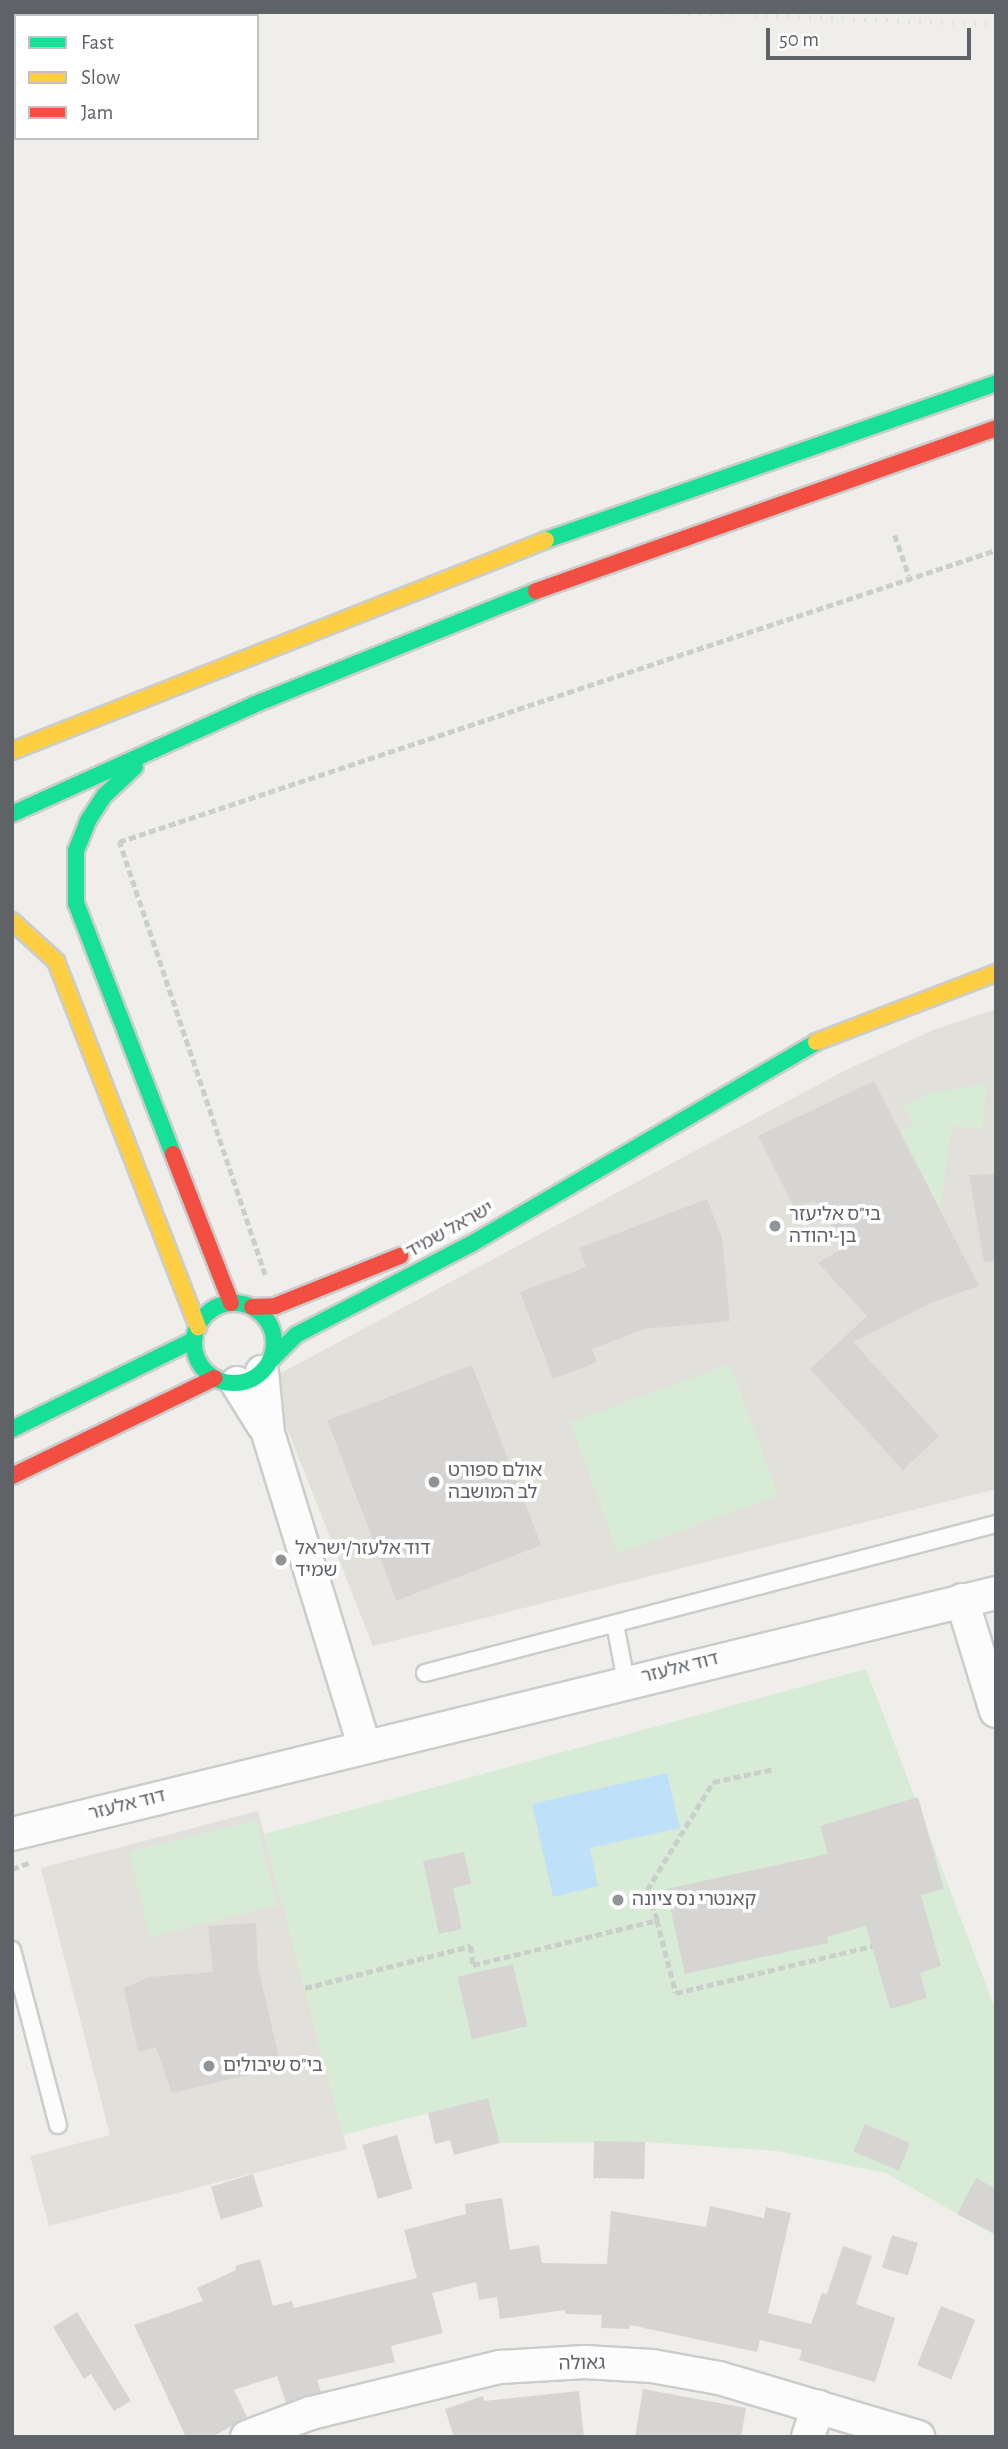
<!DOCTYPE html>
<meta charset="utf-8">
<style>
body{margin:0}
#map{position:relative;width:1008px;height:2449px;overflow:hidden;background:#efeeea;font-family:"Alegreya Sans","Noto Sans Hebrew",sans-serif}
div>[style]{position:absolute}
.education>*{inset:0;background:#e2e0da}
.green>*{inset:0;background:#d8ebd6;transform-origin:0 0}
.water>*{inset:0;background:#bfe0f9}
.building>*{inset:0;background:#d6d5d3;transform-origin:0 0}
.path>*{height:4.5px;margin-top:-2.25px;transform-origin:0;background:repeating-linear-gradient(90deg,#cacfcc 0 7px,transparent 0 10.5px)}
.roads{filter:drop-shadow(2px 0 #cbcccc) drop-shadow(-2px 0 #cbcccc) drop-shadow(0 2px #cbcccc) drop-shadow(0 -2px #cbcccc)}
.lane>*{height:16px;margin:-8px;padding:0 8px;transform-origin:8px;border-radius:8px;background:#fdfcfc}
.street>*{height:32px;margin:-16px;padding:0 16px;transform-origin:16px;border-radius:16px;background:#fdfcfc}
.fast>*{height:16px;margin:-8px;padding:0 8px;transform-origin:8px;border-radius:8px;background:#16e098}
.fast>.ring{margin:-8px;padding:0;box-sizing:content-box;background:none;border:16px solid #16e098;border-radius:50%}
.slow>*{height:16px;margin:-8px;padding:0 8px;transform-origin:8px;border-radius:8px;background:#ffcf43}
.jam>*{height:16px;margin:-8px;padding:0 8px;transform-origin:8px;border-radius:8px;background:#f24e42}
.rail>*{height:5px;margin-top:-2.5px;transform-origin:0;background:repeating-linear-gradient(90deg,#e4e4e4 0 2px,transparent 0 11px)}
.dots>*{width:19px;height:19px;translate:-50% -50%;box-sizing:border-box;border:4px solid #fff;border-radius:50%}
span{translate:-50% -50%;white-space:nowrap;text-align:center;line-height:1.15;-webkit-text-stroke:7px #fff;paint-order:stroke}
.poi-label{font-size:19px;color:#5f6368}
.left{translate:0 -50%;text-align:left}
.street-label{font-size:19px;color:#5f6368}
.frame{position:absolute;inset:0;border:14px solid #5f6368;pointer-events:none}
.legend{position:absolute;left:14px;top:14px;width:245px;height:126px;box-sizing:border-box;background:#fff;border:2px solid #bfc1c3;margin:0;padding:9px 12px;list-style:none;font-size:21px;color:#5f6368}
.legend li{display:flex;align-items:center;gap:14px;height:35px}
.legend b{width:35px;border:2px solid #bfc1c3}
.scale{position:absolute;left:766px;top:28px;width:205px;height:32px;box-sizing:border-box;border:4px solid #5f6368;border-top:0;padding-left:9px;font-size:21px;line-height:24px;white-space:nowrap;color:#5f6368;-webkit-text-stroke:5px #fff;paint-order:stroke}
</style>
<div id="map">
<div class="education">
<i style="clip-path:polygon(996px 1009px,996px 1489px,373px 1646px,268px 1380px,842px 1072px,933px 1030px)"></i>
<i style="clip-path:polygon(258px 1811px,347px 2149px,49px 2226px,30px 2156px,110px 2135px,41px 1868px)"></i>
</div>
<div class="green">
<i style="clip-path:polygon(987px 1084px,982px 1129px,952px 1126px,940px 1209px,900px 1132px,914px 1124px,902px 1106px,931px 1093px)"></i>
<i style="left:730px;top:1364px;width:140px;height:170px;rotate:70deg"></i>
<i style="clip-path:polygon(866px 1669px,996px 2011px,996px 2236px,886px 2173px,777px 2151px,645px 2142px,500px 2143px,488px 2098px,343px 2135px,264px 1834px)"></i>
<i style="left:256px;top:1820px;width:88px;height:131px;rotate:76deg"></i>
</div>
<div class="water">
<i style="clip-path:polygon(667px 1773px,680px 1828px,590px 1848px,598px 1886px,553px 1897px,532px 1804px)"></i>
</div>
<div class="building">
<i style="clip-path:polygon(874px 1081px,979px 1286px,930px 1303px,853px 1342px,939px 1436px,903px 1470px,810px 1369px,867px 1316px,818px 1263px,847px 1246px,814px 1200px,795px 1209px,758px 1136px)"></i>
<i style="clip-path:polygon(996px 1174px,996px 1261px,984px 1262px,969px 1175px)"></i>
<i style="clip-path:polygon(707px 1199px,722px 1238px,730px 1321px,644px 1329px,592px 1349px,597px 1362px,553px 1379px,520px 1292px,586px 1267px,579px 1248px)"></i>
<i style="left:472px;top:1365px;width:193px;height:155px;rotate:69deg"></i>
<i style="clip-path:polygon(918px 1797px,944px 1889px,921px 1895px,941px 1966px,920px 1973px,927px 1998px,890px 2009px,866px 1926px,827px 1937px,828px 1943px,685px 1974px,666px 1889px,828px 1854px,820px 1826px)"></i>
<i style="clip-path:polygon(464px 1852px,471px 1884px,453px 1888px,462px 1929px,439px 1934px,423px 1861px)"></i>
<i style="clip-path:polygon(256px 1923px,258px 1967px,281px 2067px,172px 2093px,156px 2047px,138px 2052px,124px 1988px,149px 1977px,213px 1972px,208px 1926px)"></i>
<i style="left:513px;top:1964px;width:64px;height:57px;rotate:77deg"></i>
<i style="clip-path:polygon(488px 2098px,500px 2143px,454px 2155px,450px 2140px,435px 2144px,428px 2113px)"></i>
<i style="left:865px;top:2124px;width:49px;height:30px;rotate:23deg"></i>
<i style="left:397px;top:2135px;width:56px;height:36px;rotate:74deg"></i>
<i style="left:594px;top:2141px;width:51px;height:37px;rotate:1deg"></i>
<i style="left:253px;top:2174px;width:34px;height:44px;rotate:73deg"></i>
<i style="clip-path:polygon(976px 2178px,996px 2189px,996px 2234px,957px 2214px)"></i>
<i style="clip-path:polygon(502px 2198px,510px 2250px,539px 2245px,542px 2263px,607px 2264px,611px 2211px,706px 2227px,710px 2206px,764px 2218px,766px 2207px,791px 2213px,768px 2313px,811px 2324px,822px 2293px,827px 2294px,843px 2246px,872px 2256px,856px 2304px,895px 2318px,875px 2382px,799px 2360px,802px 2350px,760px 2340px,757px 2352px,630px 2325px,629px 2329px,601px 2328px,602px 2315px,565px 2314px,565px 2310px,500px 2319px,497px 2297px,479px 2300px,476px 2282px,432px 2293px,443px 2333px,391px 2346px,395px 2362px,317px 2380px,321px 2392px,286px 2403px,277px 2376px,234px 2390px,247px 2417px,212px 2437px,186px 2437px,134px 2325px,203px 2301px,197px 2288px,236px 2270px,235px 2266px,260px 2259px,273px 2306px,292px 2301px,294px 2308px,417px 2278px,404px 2230px,466px 2214px,465px 2204px)"></i>
<i style="left:892px;top:2235px;width:27px;height:34px;rotate:17deg"></i>
<i style="left:941px;top:2306px;width:37px;height:64px;rotate:22deg"></i>
<i style="clip-path:polygon(77px 2312px,131px 2401px,114px 2411px,91px 2374px,84px 2379px,53px 2327px)"></i>
<i style="clip-path:polygon(643px 2389px,746px 2408px,741px 2437px,635px 2437px)"></i>
<i style="clip-path:polygon(579px 2391px,584px 2437px,454px 2437px,445px 2409px,483px 2396px,484px 2401px)"></i>
</div>
<div class="path">
<i style="left:895px;top:535px;width:43px;rotate:71.1deg"></i>
<i style="left:265px;top:1275px;width:457px;rotate:-108.6deg"></i>
<i style="left:119px;top:842px;width:924px;rotate:-18.42deg"></i>
<i style="left:12px;top:1869px;width:20px;rotate:-20deg"></i>
<i style="left:657px;top:1920px;width:32px;rotate:-108deg"></i>
<i style="left:647px;top:1890px;width:127px;rotate:-58.6deg"></i>
<i style="left:713px;top:1782px;width:62px;rotate:-12deg"></i>
<i style="left:305px;top:1988px;width:171px;rotate:-14.2deg"></i>
<i style="left:471px;top:1946px;width:19px;rotate:84deg"></i>
<i style="left:473px;top:1965px;width:189px;rotate:-13.7deg"></i>
<i style="left:657px;top:1920px;width:75px;rotate:75.4deg"></i>
<i style="left:676px;top:1993px;width:202px;rotate:-13.5deg"></i>
</div>
<div class="roads">
<div class="lane">
<i style="left:615px;top:1624px;width:58px;rotate:79.1deg"></i>
<i style="left:425px;top:1673px;width:590px;rotate:-14.62deg"></i>
<i style="left:12px;top:1950px;width:181px;rotate:75.3deg"></i>
</div>
<div class="street">
<i style="left:262px;top:1372px;width:61px;rotate:84.4deg"></i>
<i style="left:268px;top:1433px;width:326px;rotate:72.9deg"></i>
<i style="left:237px;top:1383px;width:49px;rotate:58.2deg"></i>
<i style="left:962px;top:1600px;width:116px;rotate:73deg"></i>
<i style="left:12px;top:1834px;width:1013px;rotate:-13.76deg"></i>
<i style="left:247px;top:2437px;width:68px;rotate:-20.6deg"></i>
<i style="left:311px;top:2413px;width:195px;rotate:-13.7deg"></i>
<i style="left:500px;top:2367px;width:85px;rotate:-3.4deg"></i>
<i style="left:585px;top:2362px;width:67px;rotate:3.4deg"></i>
<i style="left:652px;top:2366px;width:68px;rotate:10.2deg"></i>
<i style="left:719px;top:2378px;width:208px;rotate:16.5deg"></i>
<i style="left:808px;top:2437px;width:32px;rotate:-72deg"></i>
</div>
<div class="fast">
<i style="left:546px;top:540px;width:477px;rotate:-19.2deg"></i>
<i style="left:135px;top:767px;width:42px;rotate:136.9deg"></i>
<i style="left:104px;top:796px;width:30px;rotate:123deg"></i>
<i style="left:88px;top:821px;width:32px;rotate:112deg"></i>
<i style="left:76px;top:851px;width:52px;rotate:90deg"></i>
<i style="left:76px;top:903px;width:269px;rotate:68.9deg"></i>
<i style="left:12px;top:814px;width:265px;rotate:-24.3deg"></i>
<i style="left:253px;top:705px;width:305px;rotate:-21.9deg"></i>
<i class="ring" style="left:194px;top:1303px;width:64px;height:64px"></i>
<i style="left:270px;top:1361px;width:37px;rotate:-45deg"></i>
<i style="left:296px;top:1335px;width:197px;rotate:-27.5deg"></i>
<i style="left:471px;top:1244px;width:400px;rotate:-30.3deg"></i>
<i style="left:12px;top:1429px;width:203px;rotate:-26.1deg"></i>
</div>
<div class="slow">
<i style="left:12px;top:751px;width:574px;rotate:-21.56deg"></i>
<i style="left:12px;top:921px;width:59px;rotate:42.3deg"></i>
<i style="left:56px;top:961px;width:393px;rotate:68.8deg"></i>
<i style="left:816px;top:1042px;width:193px;rotate:-21deg"></i>
</div>
<div class="jam">
<i style="left:536px;top:591px;width:488px;rotate:-19.5deg"></i>
<i style="left:173px;top:1154px;width:160px;rotate:68.7deg"></i>
<i style="left:252px;top:1307px;width:23px;rotate:-2deg"></i>
<i style="left:275px;top:1306px;width:135px;rotate:-21.8deg"></i>
<i style="left:12px;top:1476px;width:225px;rotate:-25.8deg"></i>
</div>
</div>
<div class="rail">
<i style="left:666px;top:12px;width:330px;rotate:2.1deg"></i>
</div>
<div class="dots">
<i style="left:775px;top:1226px;background:#919496"></i>
<i style="left:434px;top:1482px;background:#919496"></i>
<i style="left:281px;top:1560px;background:#919496"></i>
<i style="left:618px;top:1900px;background:#919496"></i>
<i style="left:209px;top:2066px;background:#919496"></i>
</div>
<div class="poi-label">
<span class="left" style="left:789px;top:1226px">בי"ס אליעזר<br>בן-יהודה</span>
<span class="left" style="left:448px;top:1482px">אולם ספורט<br>לב המושבה</span>
<span class="left" style="left:295px;top:1560px">דוד אלעזר/ישראל<br>שמיד</span>
<span class="left" style="left:632px;top:1900px">קאנטרי נס ציונה</span>
<span class="left" style="left:223px;top:2066px">בי"ס שיבולים</span>
</div>
<div class="street-label">
<span style="left:450px;top:1230px;rotate:-29deg">ישראל שמיד</span>
<span style="left:680px;top:1668px;rotate:-14deg">דוד אלעזר</span>
<span style="left:127px;top:1805px;rotate:-14deg">דוד אלעזר</span>
<span style="left:582px;top:2364px;rotate:-1deg">גאולה</span>
</div>
<div class="frame"></div>
<ul class="legend">
<li><b style="height:9px;background:#16e098"></b>Fast</li>
<li><b style="height:9px;background:#ffcf43"></b>Slow</li>
<li><b style="height:9px;background:#f24e42"></b>Jam</li>
</ul>
<div class="scale">50 m</div>
</div>
